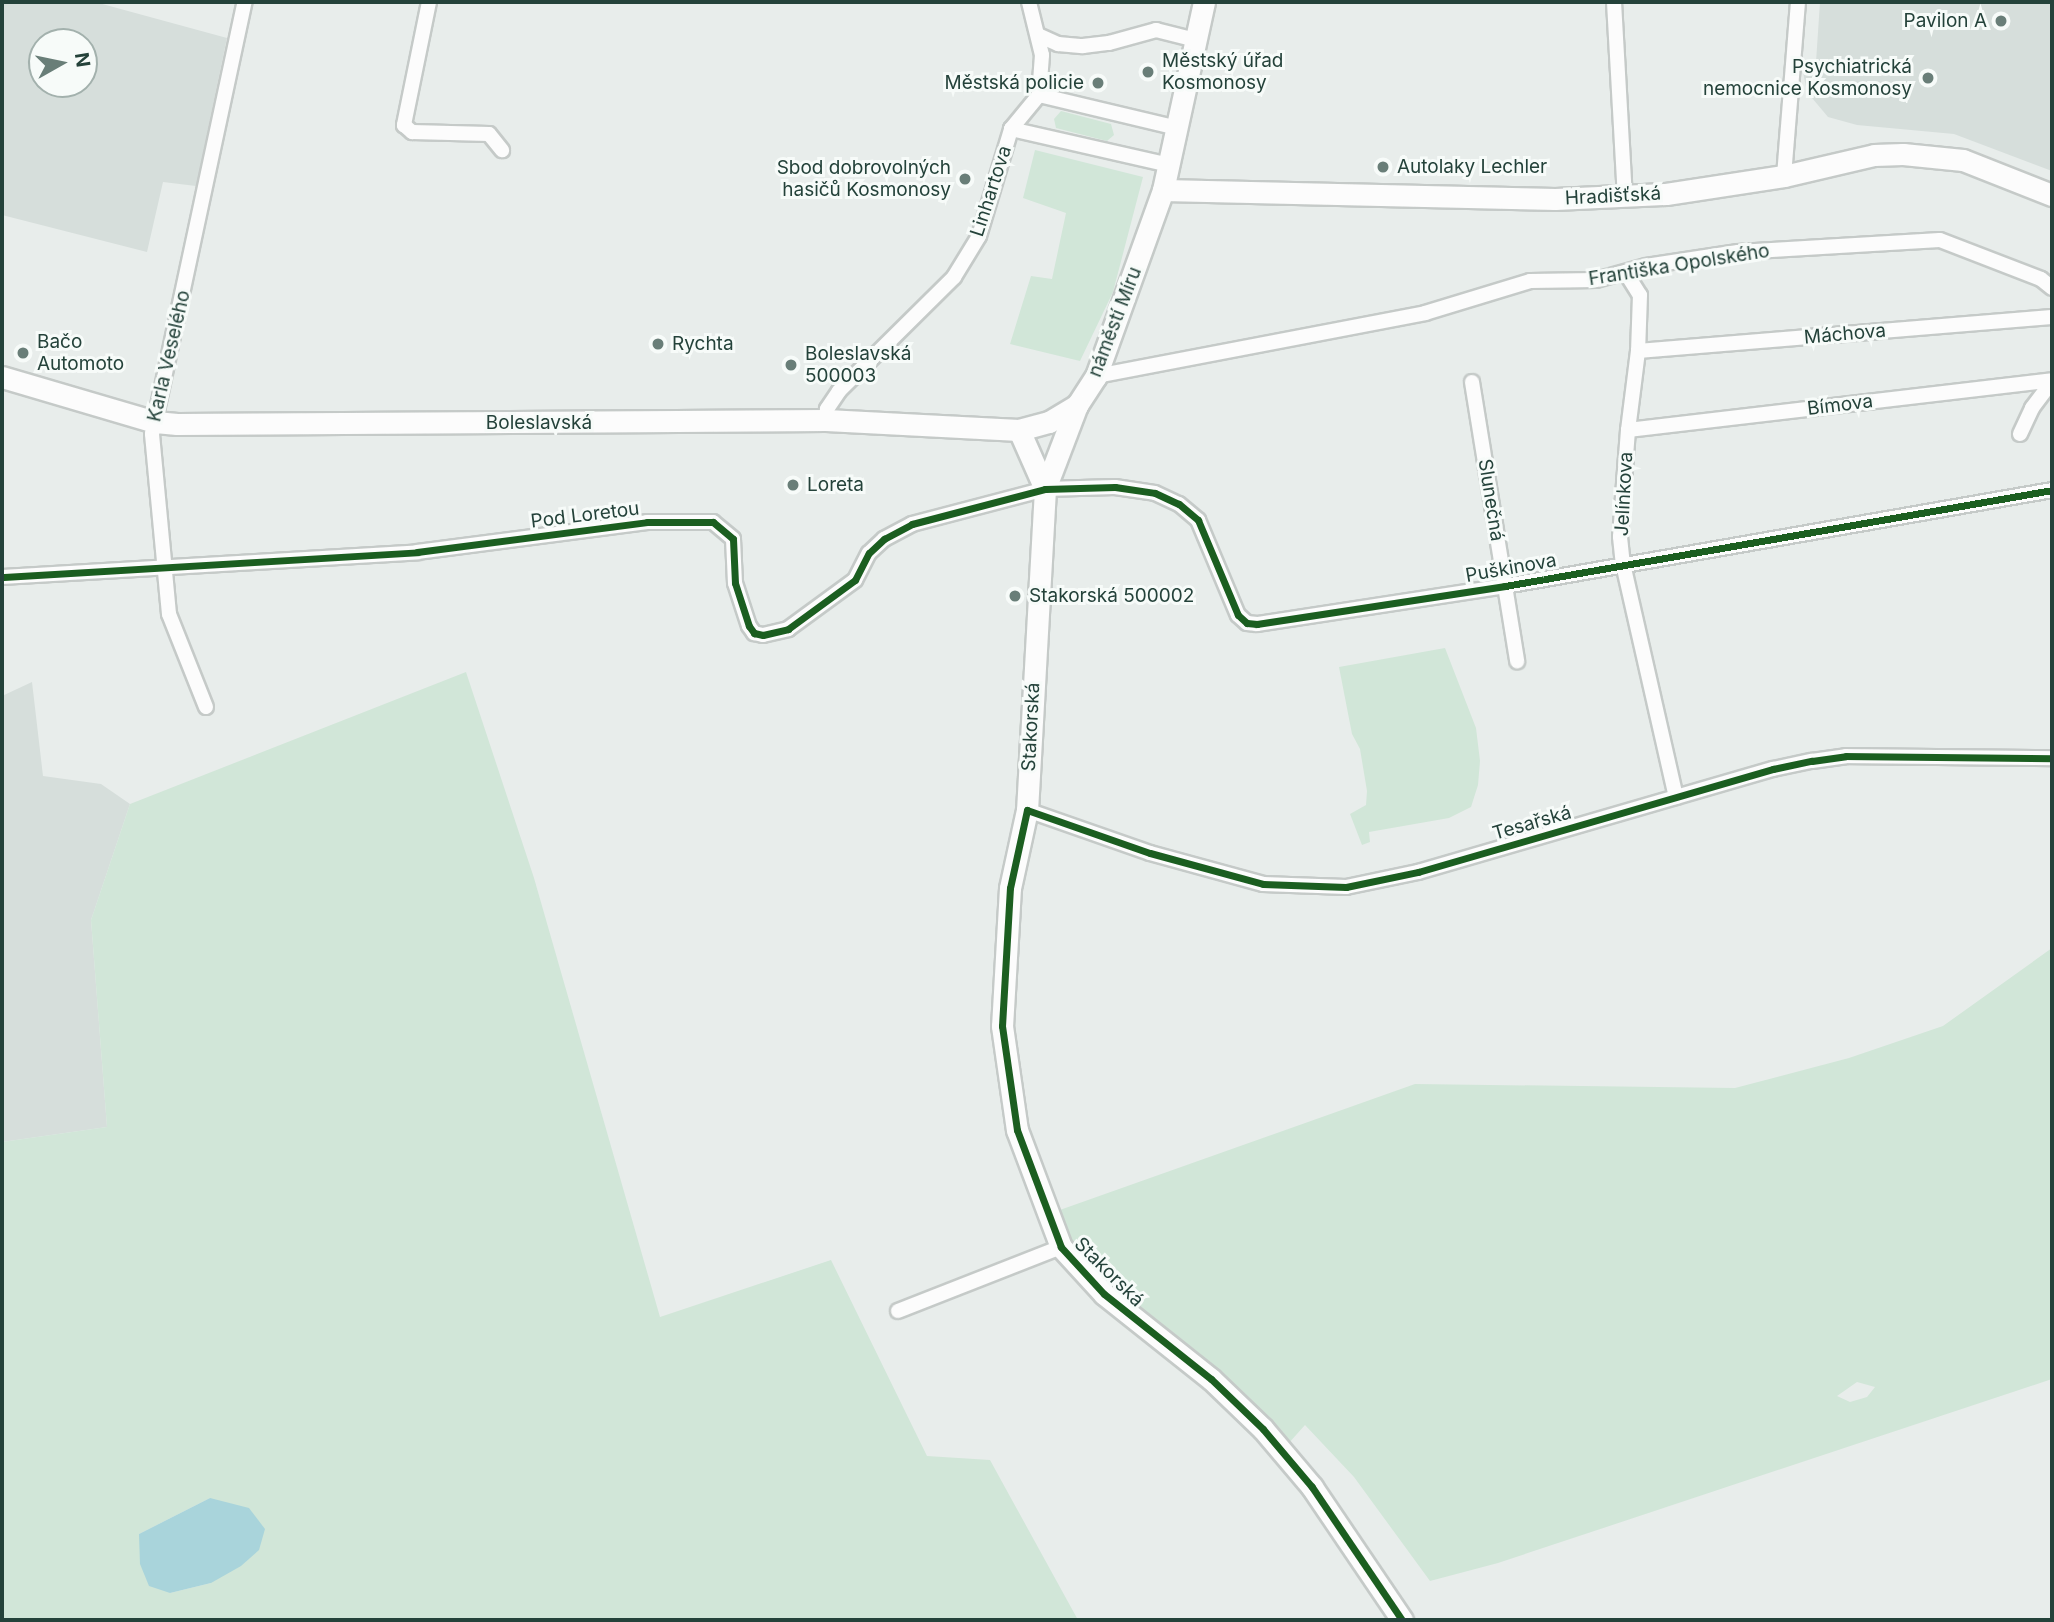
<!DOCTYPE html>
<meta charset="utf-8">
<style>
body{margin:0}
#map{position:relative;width:2054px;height:1622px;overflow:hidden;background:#e8edeb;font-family:Inter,sans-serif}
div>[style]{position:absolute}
.built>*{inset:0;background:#d6dedb}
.green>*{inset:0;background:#d1e6d8}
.water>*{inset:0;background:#a9d4db}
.roads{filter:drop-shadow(2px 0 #c5cac8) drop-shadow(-2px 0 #c5cac8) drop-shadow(0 2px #c5cac8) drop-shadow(0 -2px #c5cac8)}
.street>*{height:14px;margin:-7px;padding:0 7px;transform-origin:7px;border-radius:7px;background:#fcfcfc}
.secondary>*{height:21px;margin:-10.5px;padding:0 10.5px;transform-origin:10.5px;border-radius:10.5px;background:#fcfcfc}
.cycleway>*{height:7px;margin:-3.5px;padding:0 3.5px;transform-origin:3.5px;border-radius:3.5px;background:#1b5e20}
.dots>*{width:19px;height:19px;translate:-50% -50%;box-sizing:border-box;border:4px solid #f7fbf9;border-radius:50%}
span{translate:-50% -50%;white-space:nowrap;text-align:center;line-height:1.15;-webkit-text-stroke:6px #f7fbf9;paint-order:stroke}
.poi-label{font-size:19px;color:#24423a}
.right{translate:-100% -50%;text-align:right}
.left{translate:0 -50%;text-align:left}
.street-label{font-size:19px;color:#24423a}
.frame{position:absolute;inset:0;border:4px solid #24423a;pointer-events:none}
.north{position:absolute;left:28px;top:28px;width:70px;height:70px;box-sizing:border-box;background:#f7fbf9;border:2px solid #a3b1ad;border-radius:50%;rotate:81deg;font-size:19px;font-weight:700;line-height:28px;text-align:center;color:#24423a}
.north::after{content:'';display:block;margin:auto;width:24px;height:32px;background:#697e78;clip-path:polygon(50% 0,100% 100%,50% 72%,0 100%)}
</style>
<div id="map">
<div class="built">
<i style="clip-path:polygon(evenodd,2px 2px,95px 2px,227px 38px,196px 186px,163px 182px,147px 252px,2px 215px,2px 2px,42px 42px,84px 42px,84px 84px,42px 84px,42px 42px)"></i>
<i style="clip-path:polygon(1820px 2px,2052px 2px,2052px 171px,1954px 134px,1857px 125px,1828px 117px,1807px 92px,1801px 62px,1816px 62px)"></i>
<i style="clip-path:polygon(32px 682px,43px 776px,101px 784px,130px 804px,91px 920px,107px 1127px,2px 1142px,2px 696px)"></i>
</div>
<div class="green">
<i style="clip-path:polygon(1061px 111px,1111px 124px,1114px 135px,1107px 141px,1056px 128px,1054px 119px)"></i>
<i style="clip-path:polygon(1035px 150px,1143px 177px,1113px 292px,1080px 361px,1010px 344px,1031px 276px,1052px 279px,1066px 213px,1023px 198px)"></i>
<i style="clip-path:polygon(1445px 648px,1476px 728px,1480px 761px,1478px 785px,1471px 807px,1449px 818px,1369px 832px,1370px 842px,1362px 845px,1350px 814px,1366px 805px,1367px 791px,1360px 749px,1352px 734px,1339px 667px)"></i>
<i style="clip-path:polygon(evenodd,466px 672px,534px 878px,660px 1317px,831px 1260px,927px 1456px,990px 1460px,1078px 1620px,2px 1620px,2px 1142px,107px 1127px,91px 920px,130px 804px,466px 672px,210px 1498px,211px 1583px,170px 1593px,139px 1534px,210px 1498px)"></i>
<i style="clip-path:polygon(evenodd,2052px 948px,2052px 1379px,1498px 1563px,1430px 1581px,1354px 1477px,1305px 1425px,1288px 1444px,1063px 1247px,1057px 1211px,1415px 1084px,1735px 1088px,1849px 1058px,1943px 1026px,2052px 948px,1857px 1382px,1875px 1387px,1867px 1397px,1850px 1402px,1837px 1396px,1857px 1382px)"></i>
</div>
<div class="water">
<i style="clip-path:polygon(210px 1498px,249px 1508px,265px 1529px,259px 1550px,241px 1566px,211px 1583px,170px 1593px,149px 1586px,140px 1564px,139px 1534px)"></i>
</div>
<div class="roads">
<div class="street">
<i style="left:429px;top:2px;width:126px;rotate:101.5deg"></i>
<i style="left:404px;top:125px;width:11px;rotate:41deg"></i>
<i style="left:412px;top:132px;width:77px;rotate:1.5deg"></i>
<i style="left:489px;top:134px;width:21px;rotate:51deg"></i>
<i style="left:1614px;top:2px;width:194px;rotate:86.8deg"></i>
<i style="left:1040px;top:36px;width:20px;rotate:24deg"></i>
<i style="left:1058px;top:44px;width:25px;rotate:5deg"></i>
<i style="left:1083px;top:46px;width:26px;rotate:-7deg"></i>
<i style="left:1109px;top:43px;width:49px;rotate:-15.5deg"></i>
<i style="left:1156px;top:30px;width:41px;rotate:14deg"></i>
<i style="left:1039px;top:95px;width:143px;rotate:13.4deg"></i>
<i style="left:1011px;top:129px;width:163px;rotate:12.8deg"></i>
<i style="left:1784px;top:176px;width:175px;rotate:-85.4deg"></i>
<i style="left:1626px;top:273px;width:26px;rotate:58deg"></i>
<i style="left:1640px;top:295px;width:56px;rotate:92deg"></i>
<i style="left:1638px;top:351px;width:80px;rotate:97.2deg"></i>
<i style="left:1628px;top:430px;width:107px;rotate:94.3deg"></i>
<i style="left:1620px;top:537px;width:27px;rotate:84deg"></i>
<i style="left:1623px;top:564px;width:239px;rotate:77.2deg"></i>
<i style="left:1638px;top:351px;width:415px;rotate:-4.7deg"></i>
<i style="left:1096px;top:376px;width:335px;rotate:-10.8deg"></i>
<i style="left:1425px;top:313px;width:110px;rotate:-16.9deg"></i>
<i style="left:1530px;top:281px;width:66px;rotate:-0.9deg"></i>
<i style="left:1596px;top:280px;width:52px;rotate:-15.6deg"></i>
<i style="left:1646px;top:266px;width:93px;rotate:-8.7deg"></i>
<i style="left:1738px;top:252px;width:202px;rotate:-3.4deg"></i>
<i style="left:1940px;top:240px;width:108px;rotate:21.1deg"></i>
<i style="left:2041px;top:279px;width:14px;rotate:39deg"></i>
<i style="left:1472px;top:382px;width:283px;rotate:80.8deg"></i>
<i style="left:826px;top:420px;width:11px;rotate:-85deg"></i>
<i style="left:827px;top:409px;width:22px;rotate:-56deg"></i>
<i style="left:839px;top:391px;width:162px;rotate:-44.7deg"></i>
<i style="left:954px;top:277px;width:48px;rotate:-58.6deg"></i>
<i style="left:979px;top:236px;width:112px;rotate:-73.3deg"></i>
<i style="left:1011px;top:129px;width:44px;rotate:-50.5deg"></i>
<i style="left:1039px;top:95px;width:40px;rotate:-85.7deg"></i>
<i style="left:1042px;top:55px;width:55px;rotate:-103.8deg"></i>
<i style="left:1628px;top:430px;width:427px;rotate:-6.7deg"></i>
<i style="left:2020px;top:434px;width:29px;rotate:-65deg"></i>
<i style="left:2032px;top:408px;width:34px;rotate:-53deg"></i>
<i style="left:2px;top:577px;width:416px;rotate:-3.4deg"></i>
<i style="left:417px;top:552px;width:232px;rotate:-7.4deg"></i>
<i style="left:647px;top:522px;width:66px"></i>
<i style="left:713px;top:522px;width:26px;rotate:40deg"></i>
<i style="left:733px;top:539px;width:44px;rotate:87.4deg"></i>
<i style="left:735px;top:583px;width:45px;rotate:72deg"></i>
<i style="left:749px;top:626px;width:9px;rotate:54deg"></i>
<i style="left:754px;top:633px;width:9px;rotate:13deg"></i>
<i style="left:763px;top:635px;width:26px;rotate:-13deg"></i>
<i style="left:788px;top:629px;width:83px;rotate:-36.2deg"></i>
<i style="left:855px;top:580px;width:30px;rotate:-63deg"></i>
<i style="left:869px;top:553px;width:21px;rotate:-43deg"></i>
<i style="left:884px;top:539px;width:32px;rotate:-28deg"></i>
<i style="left:912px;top:524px;width:138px;rotate:-14.7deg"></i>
<i style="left:1045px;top:489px;width:70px;rotate:-1.6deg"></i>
<i style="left:1115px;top:487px;width:40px;rotate:8.5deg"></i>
<i style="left:1155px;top:493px;width:26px;rotate:25deg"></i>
<i style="left:1179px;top:504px;width:25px;rotate:40deg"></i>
<i style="left:1198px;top:520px;width:103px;rotate:67.2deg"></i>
<i style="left:1238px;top:615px;width:12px;rotate:42deg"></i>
<i style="left:1247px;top:623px;width:10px;rotate:6deg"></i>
<i style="left:1257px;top:624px;width:251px;rotate:-8.7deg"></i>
<i style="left:1505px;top:586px;width:555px;rotate:-9.95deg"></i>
<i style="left:206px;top:707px;width:100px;rotate:-111.7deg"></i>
<i style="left:169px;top:614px;width:181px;rotate:-95.4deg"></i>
<i style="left:152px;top:434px;width:442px;rotate:-77.9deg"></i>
<i style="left:1027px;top:810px;width:130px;rotate:19.3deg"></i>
<i style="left:1150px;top:853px;width:117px;rotate:15.3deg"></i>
<i style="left:1263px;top:884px;width:83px;rotate:2.1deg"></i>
<i style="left:1346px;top:887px;width:74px;rotate:-11.8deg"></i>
<i style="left:1418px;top:872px;width:370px;rotate:-16.2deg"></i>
<i style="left:1773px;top:769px;width:40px;rotate:-12deg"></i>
<i style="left:1812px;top:761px;width:34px;rotate:-8deg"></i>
<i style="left:1846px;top:756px;width:206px;rotate:0.6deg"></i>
<i style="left:898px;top:1311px;width:175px;rotate:-21.4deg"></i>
</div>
<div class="secondary">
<i style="left:1204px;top:2px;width:192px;rotate:102.3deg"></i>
<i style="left:1163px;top:190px;width:198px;rotate:109.8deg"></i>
<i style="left:1096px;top:376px;width:35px;rotate:123deg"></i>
<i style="left:1077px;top:405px;width:90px;rotate:110.9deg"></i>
<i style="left:1045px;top:489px;width:322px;rotate:93.2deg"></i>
<i style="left:1027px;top:810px;width:80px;rotate:102.3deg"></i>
<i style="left:1010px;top:888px;width:138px;rotate:93.3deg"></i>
<i style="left:1002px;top:1026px;width:105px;rotate:81.8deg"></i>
<i style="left:1017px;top:1130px;width:125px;rotate:69.4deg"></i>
<i style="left:1061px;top:1247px;width:64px;rotate:47.5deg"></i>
<i style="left:1104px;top:1294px;width:137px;rotate:38.5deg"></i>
<i style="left:1211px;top:1379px;width:72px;rotate:43.9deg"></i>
<i style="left:1263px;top:1429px;width:76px;rotate:49.8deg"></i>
<i style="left:1312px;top:1487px;width:161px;rotate:55.9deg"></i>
<i style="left:1163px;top:190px;width:392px;rotate:1.3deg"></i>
<i style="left:1555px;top:199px;width:111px;rotate:-2.6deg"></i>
<i style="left:1666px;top:194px;width:119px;rotate:-8.7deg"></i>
<i style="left:1784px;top:176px;width:92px;rotate:-13.1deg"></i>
<i style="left:1874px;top:155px;width:29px;rotate:-2deg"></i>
<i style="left:1903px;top:154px;width:60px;rotate:5.7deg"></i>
<i style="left:1963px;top:160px;width:96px;rotate:21.5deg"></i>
<i style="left:2px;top:377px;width:159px;rotate:16.4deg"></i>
<i style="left:155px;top:422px;width:22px;rotate:5deg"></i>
<i style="left:177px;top:424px;width:649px;rotate:-0.35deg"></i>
<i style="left:826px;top:420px;width:193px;rotate:3deg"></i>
<i style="left:1019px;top:430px;width:31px;rotate:-15deg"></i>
<i style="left:1049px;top:422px;width:33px;rotate:-31deg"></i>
<i style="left:1019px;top:430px;width:64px;rotate:66.2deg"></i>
</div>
</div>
<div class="cycleway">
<i style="left:2px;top:577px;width:416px;rotate:-3.4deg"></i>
<i style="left:417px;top:552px;width:232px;rotate:-7.4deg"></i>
<i style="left:647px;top:522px;width:66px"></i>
<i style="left:713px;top:522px;width:26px;rotate:40deg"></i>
<i style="left:733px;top:539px;width:44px;rotate:87.4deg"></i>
<i style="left:735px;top:583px;width:45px;rotate:72deg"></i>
<i style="left:749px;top:626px;width:9px;rotate:54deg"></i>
<i style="left:754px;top:633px;width:9px;rotate:13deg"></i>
<i style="left:763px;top:635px;width:26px;rotate:-13deg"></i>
<i style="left:788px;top:629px;width:83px;rotate:-36.2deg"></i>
<i style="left:855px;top:580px;width:30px;rotate:-63deg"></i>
<i style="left:869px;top:553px;width:21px;rotate:-43deg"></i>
<i style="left:884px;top:539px;width:32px;rotate:-28deg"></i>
<i style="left:912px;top:524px;width:138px;rotate:-14.7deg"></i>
<i style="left:1045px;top:489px;width:70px;rotate:-1.6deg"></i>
<i style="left:1115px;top:487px;width:40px;rotate:8.5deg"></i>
<i style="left:1155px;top:493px;width:26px;rotate:25deg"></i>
<i style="left:1179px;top:504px;width:25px;rotate:40deg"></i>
<i style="left:1198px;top:520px;width:103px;rotate:67.2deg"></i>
<i style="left:1238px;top:615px;width:12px;rotate:42deg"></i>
<i style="left:1247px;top:623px;width:10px;rotate:6deg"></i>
<i style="left:1257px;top:624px;width:251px;rotate:-8.7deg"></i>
<i style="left:1505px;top:586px;width:555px;rotate:-9.95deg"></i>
<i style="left:1402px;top:1620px;width:161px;rotate:-124.1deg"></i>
<i style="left:1312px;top:1487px;width:76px;rotate:-130.2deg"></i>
<i style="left:1263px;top:1429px;width:72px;rotate:-136.1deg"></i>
<i style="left:1211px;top:1379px;width:137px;rotate:-141.5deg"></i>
<i style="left:1104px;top:1294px;width:64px;rotate:-132.5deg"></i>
<i style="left:1061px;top:1247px;width:125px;rotate:-110.6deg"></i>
<i style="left:1017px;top:1130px;width:105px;rotate:-98.2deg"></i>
<i style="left:1002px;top:1026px;width:138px;rotate:-86.7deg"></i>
<i style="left:1010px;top:888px;width:80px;rotate:-77.7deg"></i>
<i style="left:1027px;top:810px;width:130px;rotate:19.3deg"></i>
<i style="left:1150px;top:853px;width:117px;rotate:15.3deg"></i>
<i style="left:1263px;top:884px;width:83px;rotate:2.1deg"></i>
<i style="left:1346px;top:887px;width:74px;rotate:-11.8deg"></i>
<i style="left:1418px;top:872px;width:370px;rotate:-16.2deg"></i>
<i style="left:1773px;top:769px;width:40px;rotate:-12deg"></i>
<i style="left:1812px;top:761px;width:34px;rotate:-8deg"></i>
<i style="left:1846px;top:756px;width:206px;rotate:0.6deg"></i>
</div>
<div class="dots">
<i style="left:2001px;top:21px;background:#697e78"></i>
<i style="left:1148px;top:72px;background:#697e78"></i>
<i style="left:1928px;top:78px;background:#697e78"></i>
<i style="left:1098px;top:83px;background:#697e78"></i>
<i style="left:1383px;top:167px;background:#697e78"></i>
<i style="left:965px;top:179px;background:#697e78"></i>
<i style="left:658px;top:344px;background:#697e78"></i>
<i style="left:23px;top:353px;background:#697e78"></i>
<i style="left:791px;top:365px;background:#697e78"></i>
<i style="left:793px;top:485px;background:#697e78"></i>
<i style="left:1015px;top:596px;background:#697e78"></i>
</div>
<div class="poi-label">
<span class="right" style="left:1987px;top:21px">Pavilon A</span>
<span class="left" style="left:1162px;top:72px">Městský úřad<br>Kosmonosy</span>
<span class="right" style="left:1912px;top:78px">Psychiatrická<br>nemocnice Kosmonosy</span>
<span class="right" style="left:1084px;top:83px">Městská policie</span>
<span class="left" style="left:1397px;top:167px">Autolaky Lechler</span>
<span class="right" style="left:951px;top:179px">Sbod dobrovolných<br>hasičů Kosmonosy</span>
<span class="left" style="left:37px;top:353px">Bačo<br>Automoto</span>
<span class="left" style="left:672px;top:344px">Rychta</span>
<span class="left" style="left:805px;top:365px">Boleslavská<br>500003</span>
<span class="left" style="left:807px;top:485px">Loreta</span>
<span class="left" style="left:1029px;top:596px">Stakorská 500002</span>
</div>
<div class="street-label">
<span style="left:991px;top:191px;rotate:-72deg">Linhartova</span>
<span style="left:1613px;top:196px;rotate:-3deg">Hradišťská</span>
<span style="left:1679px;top:265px;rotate:-9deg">Františka Opolského</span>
<span style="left:1115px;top:322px;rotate:-69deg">náměstí Míru</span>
<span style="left:1845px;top:334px;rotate:-5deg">Máchova</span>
<span style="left:169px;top:356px;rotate:-77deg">Karla Veselého</span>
<span style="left:1840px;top:405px;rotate:-7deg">Bímova</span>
<span style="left:539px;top:423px">Boleslavská</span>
<span style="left:1624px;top:494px;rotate:-87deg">Jelínkova</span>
<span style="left:1491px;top:500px;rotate:81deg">Slunečná</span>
<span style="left:585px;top:515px;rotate:-7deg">Pod Loretou</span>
<span style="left:1511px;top:568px;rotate:-10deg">Puškinova</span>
<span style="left:1031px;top:727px;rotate:-87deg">Stakorská</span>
<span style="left:1532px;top:823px;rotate:-16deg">Tesařská</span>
<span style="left:1109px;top:1272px;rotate:45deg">Stakorská</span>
</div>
<div class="frame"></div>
<div class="north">N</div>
</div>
